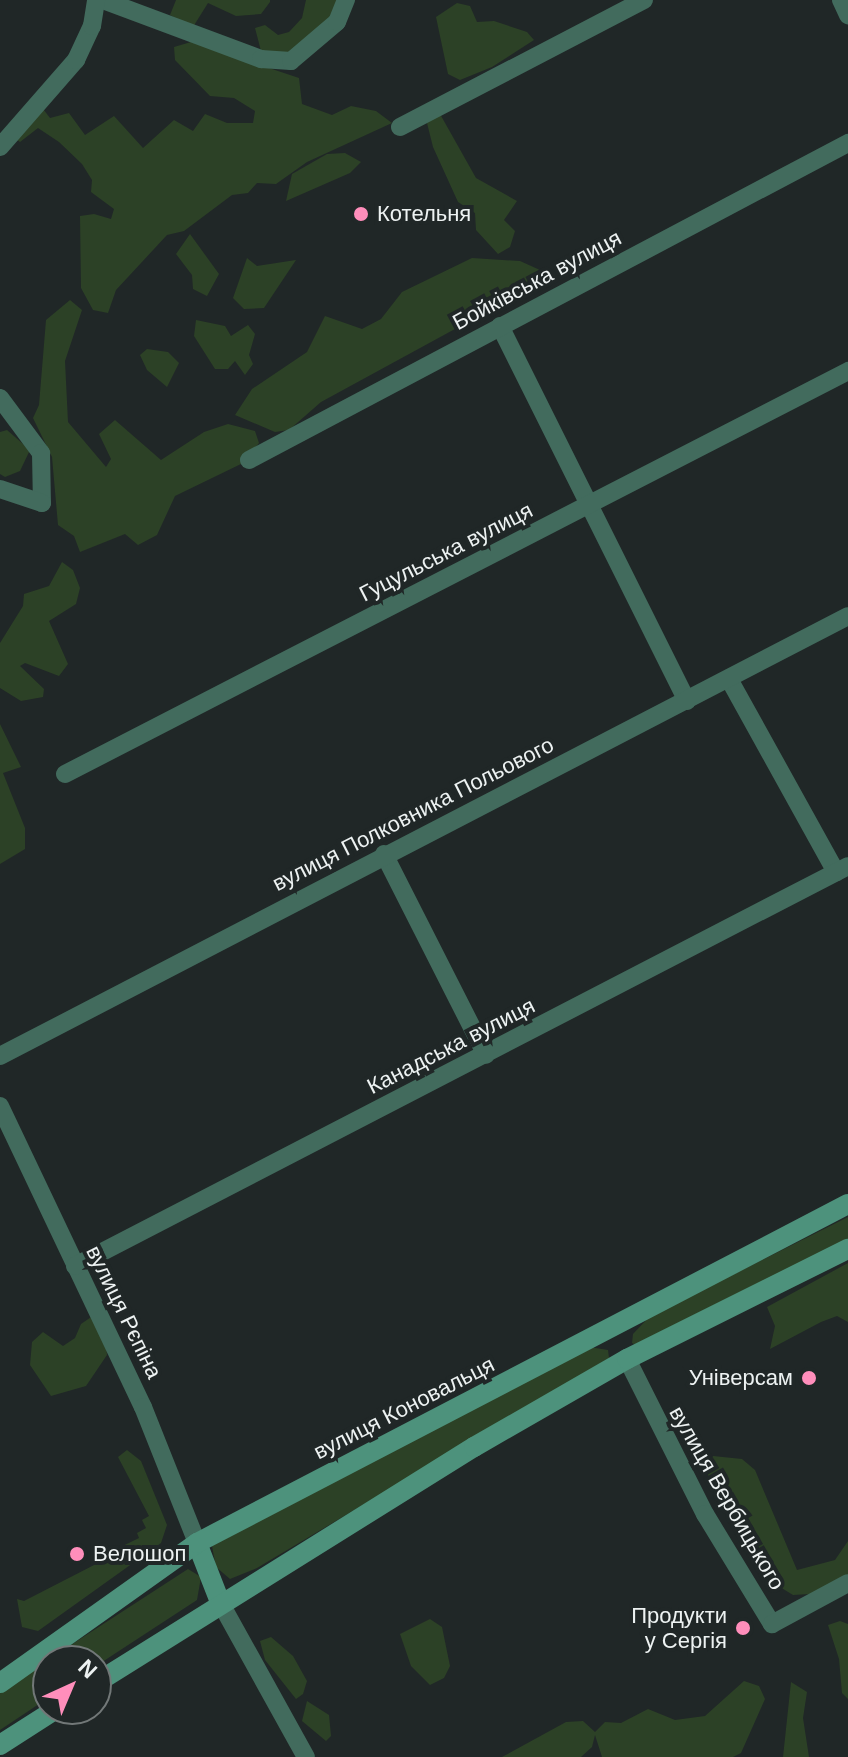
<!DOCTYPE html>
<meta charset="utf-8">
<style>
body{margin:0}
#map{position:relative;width:848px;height:1757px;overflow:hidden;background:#202727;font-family:Helvetica,sans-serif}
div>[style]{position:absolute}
.green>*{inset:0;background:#2c4126}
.street>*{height:18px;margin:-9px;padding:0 9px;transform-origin:9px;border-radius:9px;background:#426b5d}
.secondary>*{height:20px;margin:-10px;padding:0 10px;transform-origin:10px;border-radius:10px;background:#4d927c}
.dots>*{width:22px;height:22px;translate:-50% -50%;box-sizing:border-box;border:4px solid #202727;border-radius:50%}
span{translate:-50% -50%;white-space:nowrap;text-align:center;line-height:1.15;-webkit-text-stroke:8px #202727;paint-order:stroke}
.poi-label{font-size:22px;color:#edf2f2}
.left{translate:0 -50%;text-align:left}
.right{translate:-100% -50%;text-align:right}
.street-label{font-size:22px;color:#edf2f2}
.north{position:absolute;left:32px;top:1645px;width:80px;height:80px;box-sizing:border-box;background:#202727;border:2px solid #727878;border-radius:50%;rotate:44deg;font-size:22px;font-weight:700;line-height:32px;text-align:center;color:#edf2f2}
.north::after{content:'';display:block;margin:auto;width:28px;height:36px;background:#ff8ebb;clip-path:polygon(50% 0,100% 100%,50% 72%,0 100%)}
</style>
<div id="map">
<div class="green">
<i style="clip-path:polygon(176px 0,270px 0,270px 2px,261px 14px,236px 16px,208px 3px,193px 27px,170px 15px)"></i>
<i style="clip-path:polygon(306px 0,338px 0,329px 23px,291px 59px,261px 51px,255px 28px,265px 25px,278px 35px,289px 32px,302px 18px)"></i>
<i style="clip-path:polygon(457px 3px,470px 6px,477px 22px,494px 21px,527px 32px,534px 40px,492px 67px,460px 80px,448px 74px,436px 17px)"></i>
<i style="clip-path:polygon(191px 42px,299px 78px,302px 104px,332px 115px,351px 106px,376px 111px,392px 123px,307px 162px,276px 184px,257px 183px,248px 193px,232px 195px,184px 231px,167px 235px,116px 290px,108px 313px,93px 310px,81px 288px,80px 216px,94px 214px,111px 219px,114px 209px,91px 192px,92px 180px,82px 164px,59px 142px,38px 128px,20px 142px,10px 135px,37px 101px,50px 118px,69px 113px,85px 135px,114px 116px,143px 148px,174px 120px,193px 131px,205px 114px,227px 123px,253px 123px,255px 111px,234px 98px,210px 96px,175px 60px,174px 47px)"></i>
<i style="clip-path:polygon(440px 114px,476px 178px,517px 201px,504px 220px,515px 231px,510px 247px,498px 254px,476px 230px,475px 213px,458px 202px,433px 147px,427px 123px)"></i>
<i style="clip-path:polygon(345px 153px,361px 162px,350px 173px,286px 201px,292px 174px,327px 154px)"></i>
<i style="clip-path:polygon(190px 234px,219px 274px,207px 296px,193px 289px,192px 275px,176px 254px)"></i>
<i style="clip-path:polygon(247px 258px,257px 266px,296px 260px,264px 308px,244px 309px,233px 298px)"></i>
<i style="clip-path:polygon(472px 258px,520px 261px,540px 270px,523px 292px,321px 402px,289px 430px,275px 432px,235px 415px,252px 389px,307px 352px,325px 316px,362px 329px,381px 319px,402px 292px)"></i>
<i style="clip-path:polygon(70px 300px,82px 310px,65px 361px,68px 422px,106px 467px,111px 459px,99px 434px,115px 420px,161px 460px,204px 432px,228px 424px,255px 431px,259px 443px,243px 463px,175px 496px,157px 535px,138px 545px,125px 534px,80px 552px,74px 536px,58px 525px,52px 457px,33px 418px,39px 405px,46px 320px)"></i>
<i style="clip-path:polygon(196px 320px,225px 326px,231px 336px,248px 325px,255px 334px,249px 355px,253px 364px,245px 375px,235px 361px,228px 369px,215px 369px,194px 336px)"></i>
<i style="clip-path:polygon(147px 349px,168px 352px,179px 363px,167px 387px,147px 370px,140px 355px)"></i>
<i style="clip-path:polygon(7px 430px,30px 450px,20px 471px,5px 477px,0 474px,0 432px)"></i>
<i style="clip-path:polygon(62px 562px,73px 570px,80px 588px,76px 604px,49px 621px,68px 664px,59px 676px,25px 663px,20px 666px,44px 689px,43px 697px,21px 701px,0 688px,0 643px,23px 606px,24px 594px,49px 586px)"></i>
<i style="clip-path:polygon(0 724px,21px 767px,3px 773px,25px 828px,25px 849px,0 864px)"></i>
<i style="clip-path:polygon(848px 1217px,848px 1241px,637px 1346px,632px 1343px,633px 1334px,650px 1316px)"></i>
<i style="clip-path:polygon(848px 1263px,848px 1322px,837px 1316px,821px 1322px,770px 1349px,775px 1326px,767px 1307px)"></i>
<i style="clip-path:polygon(103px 1309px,107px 1355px,86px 1386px,51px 1396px,30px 1365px,32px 1342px,43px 1332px,63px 1346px,75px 1338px,81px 1324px)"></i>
<i style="clip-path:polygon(589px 1347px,608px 1350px,609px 1358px,257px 1568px,230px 1579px,216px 1567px,212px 1546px)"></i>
<i style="clip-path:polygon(127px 1450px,141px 1461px,167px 1525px,161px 1543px,38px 1631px,22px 1627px,17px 1599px,24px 1601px,98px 1563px,96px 1559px,139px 1538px,137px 1533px,146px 1528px,142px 1520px,149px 1516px,118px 1457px)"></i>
<i style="clip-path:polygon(713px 1456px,742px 1459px,755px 1470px,797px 1570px,835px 1560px,848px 1541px,848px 1576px,810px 1594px,793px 1595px,780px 1587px,747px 1550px,709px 1479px,706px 1464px)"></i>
<i style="clip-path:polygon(188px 1569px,201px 1577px,197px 1600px,96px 1666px,96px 1661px,48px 1661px,48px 1698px,0 1730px,0 1691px)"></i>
<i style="clip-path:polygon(430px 1619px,442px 1627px,450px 1666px,444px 1678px,430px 1685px,411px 1666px,400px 1634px)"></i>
<i style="clip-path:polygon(840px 1621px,848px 1624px,848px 1699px,842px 1693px,839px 1659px,828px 1625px)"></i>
<i style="clip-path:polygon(271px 1637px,293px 1656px,307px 1681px,303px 1694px,296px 1699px,265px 1660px,260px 1641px)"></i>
<i style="clip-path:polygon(744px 1681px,759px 1686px,765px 1699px,741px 1753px,733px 1757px,602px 1757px,595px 1735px,592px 1747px,581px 1757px,502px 1757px,566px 1722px,583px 1721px,595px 1732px,605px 1722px,621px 1723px,648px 1709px,675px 1720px,705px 1716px)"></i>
<i style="clip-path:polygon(791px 1682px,807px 1692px,803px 1718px,809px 1757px,783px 1757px)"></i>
<i style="clip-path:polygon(307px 1701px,329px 1715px,331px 1736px,326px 1741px,302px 1721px)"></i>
</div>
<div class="street">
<i style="left:103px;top:0;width:169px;rotate:20.5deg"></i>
<i style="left:261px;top:59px;width:30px;rotate:4deg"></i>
<i style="left:291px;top:61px;width:60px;rotate:-40.3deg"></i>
<i style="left:337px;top:22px;width:24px;rotate:-68deg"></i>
<i style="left:841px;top:0;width:17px;rotate:65deg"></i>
<i style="left:400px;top:127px;width:275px;rotate:-27.5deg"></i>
<i style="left:0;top:147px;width:116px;rotate:-48.9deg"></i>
<i style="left:76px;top:60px;width:38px;rotate:-65deg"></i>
<i style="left:92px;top:26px;width:26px;rotate:-81deg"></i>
<i style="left:500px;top:326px;width:419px;rotate:63.5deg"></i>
<i style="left:0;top:398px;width:69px;rotate:53.3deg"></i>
<i style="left:41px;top:453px;width:50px;rotate:88.9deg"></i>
<i style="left:42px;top:503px;width:44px;rotate:-161.6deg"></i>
<i style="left:249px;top:460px;width:678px;rotate:-27.89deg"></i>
<i style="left:729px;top:679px;width:221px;rotate:61deg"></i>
<i style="left:65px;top:774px;width:881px;rotate:-27.23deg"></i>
<i style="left:384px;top:854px;width:225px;rotate:63.1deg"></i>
<i style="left:0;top:1056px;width:955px;rotate:-27.42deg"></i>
<i style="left:0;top:1106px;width:333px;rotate:64.6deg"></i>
<i style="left:143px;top:1407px;width:146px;rotate:68.3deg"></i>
<i style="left:75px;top:1266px;width:870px;rotate:-27.36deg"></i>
<i style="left:627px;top:1359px;width:174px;rotate:63.3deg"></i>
<i style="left:705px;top:1514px;width:129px;rotate:58.7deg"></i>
<i style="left:772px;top:1624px;width:86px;rotate:-28.3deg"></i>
<i style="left:220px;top:1602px;width:177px;rotate:61deg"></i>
</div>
<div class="secondary">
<i style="left:197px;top:1543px;width:63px;rotate:68.7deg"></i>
<i style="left:0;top:1683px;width:242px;rotate:-35.4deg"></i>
<i style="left:197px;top:1543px;width:734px;rotate:-27.51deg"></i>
<i style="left:96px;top:1683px;width:446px;rotate:-32deg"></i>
<i style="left:474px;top:1447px;width:177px;rotate:-29.9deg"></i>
<i style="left:627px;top:1359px;width:247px;rotate:-26.5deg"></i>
<i style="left:0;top:1745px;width:67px;rotate:-32.7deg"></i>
</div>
<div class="dots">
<i style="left:361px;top:214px;background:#ff8ebb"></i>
<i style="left:809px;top:1378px;background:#ff8ebb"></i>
<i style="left:77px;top:1554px;background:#ff8ebb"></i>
<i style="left:743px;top:1628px;background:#ff8ebb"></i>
</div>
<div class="poi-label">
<span class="left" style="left:377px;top:214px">Котельня</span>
<span class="right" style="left:793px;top:1378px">Універсам</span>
<span class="left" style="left:93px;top:1554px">Велошоп</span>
<span class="right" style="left:727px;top:1628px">Продукти<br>у Сергія</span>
</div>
<div class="street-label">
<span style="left:537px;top:280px;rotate:-28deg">Бойківська вулиця</span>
<span style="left:446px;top:552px;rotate:-27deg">Гуцульська вулиця</span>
<span style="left:413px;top:814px;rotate:-27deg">вулиця Полковника Польового</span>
<span style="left:451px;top:1046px;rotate:-27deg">Канадська вулиця</span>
<span style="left:124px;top:1312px;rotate:64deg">вулиця Рєпіна</span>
<span style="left:404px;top:1408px;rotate:-27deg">вулиця Коновальця</span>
<span style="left:727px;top:1498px;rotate:60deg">вулиця Вербицького</span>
</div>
<div class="north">N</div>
</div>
